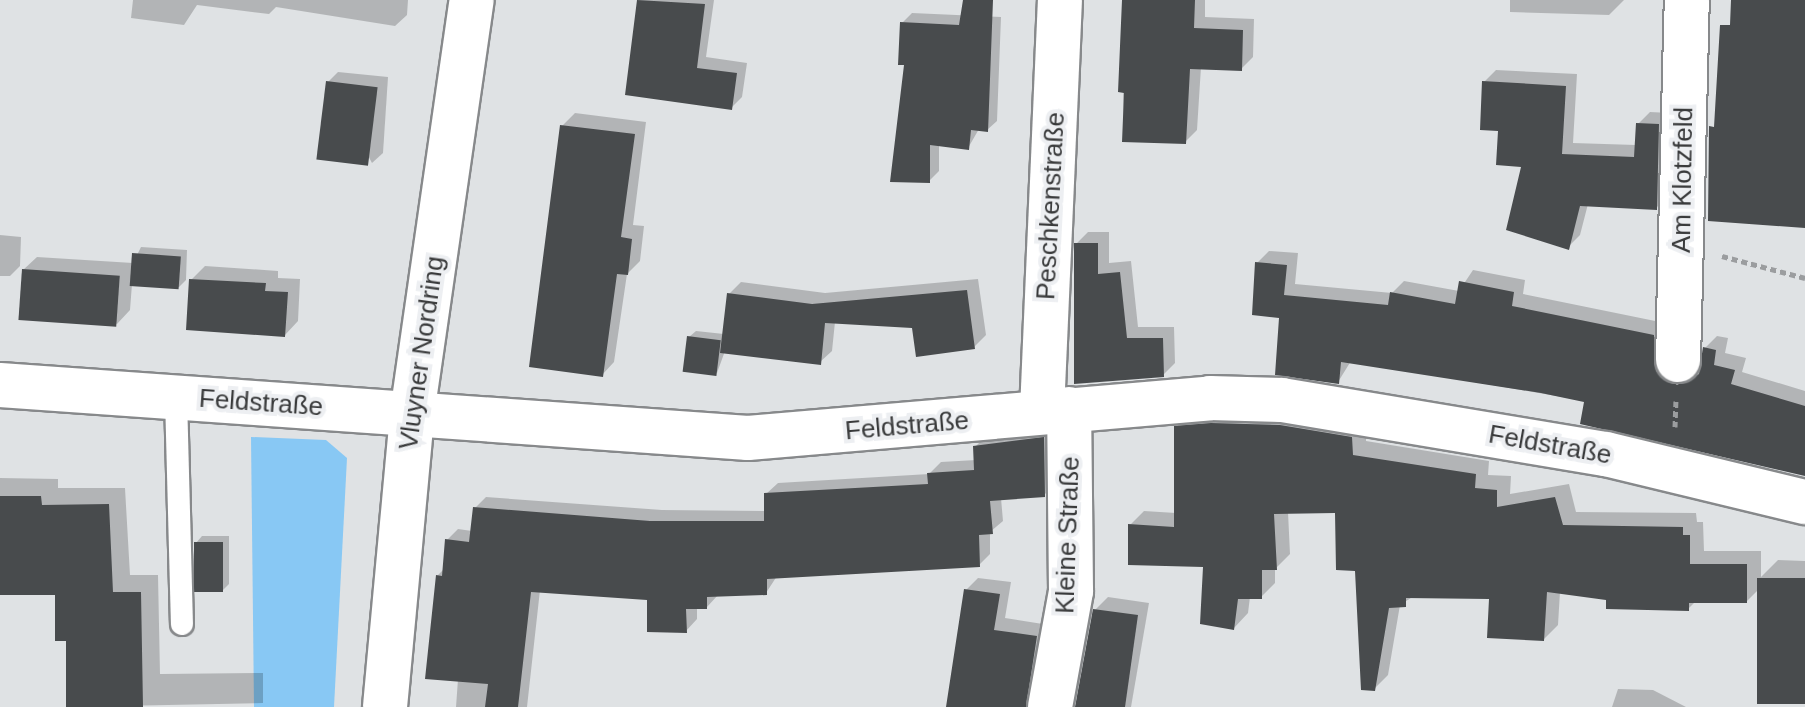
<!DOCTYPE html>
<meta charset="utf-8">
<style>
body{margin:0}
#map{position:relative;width:1805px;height:707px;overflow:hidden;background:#dfe2e4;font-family:Helvetica,sans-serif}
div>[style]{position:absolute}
.green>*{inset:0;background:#88c8f4}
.shadow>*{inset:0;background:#0003}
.building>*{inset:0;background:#484b4d;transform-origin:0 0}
.path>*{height:5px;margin-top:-2.5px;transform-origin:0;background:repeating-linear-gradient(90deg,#9b9d9f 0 6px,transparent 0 10px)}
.roads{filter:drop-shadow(2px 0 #87898b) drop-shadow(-2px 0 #87898b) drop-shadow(0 2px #87898b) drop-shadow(0 -2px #87898b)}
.service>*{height:22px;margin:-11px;padding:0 11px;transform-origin:11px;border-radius:11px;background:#fff}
.minor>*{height:44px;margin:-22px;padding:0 22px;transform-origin:22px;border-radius:22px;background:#fff}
.tertiary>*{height:44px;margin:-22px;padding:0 22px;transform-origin:22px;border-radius:22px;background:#fff}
span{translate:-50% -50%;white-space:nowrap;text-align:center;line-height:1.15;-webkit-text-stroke:8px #edeff2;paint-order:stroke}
.street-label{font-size:26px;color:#393a3b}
</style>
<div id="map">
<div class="green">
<i style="clip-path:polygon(251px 437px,326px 440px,347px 458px,334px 707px,254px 707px)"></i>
</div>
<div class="shadow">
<i style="clip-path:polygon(133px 0,408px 0,407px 15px,395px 26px,276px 7px,269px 14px,197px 5px,184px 25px,131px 18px)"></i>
<i style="clip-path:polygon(639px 0,714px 0,706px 57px,747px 63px,742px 97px,731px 108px,627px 93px)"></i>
<i style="clip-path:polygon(1138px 0,1205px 0,1205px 17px,1254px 19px,1253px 57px,1241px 69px,1201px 67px,1197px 130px,1185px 142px,1124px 140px,1122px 32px)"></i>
<i style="clip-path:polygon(1510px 0,1624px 0,1609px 15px,1510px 12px)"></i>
<i style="clip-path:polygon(912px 13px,1001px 17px,997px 121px,987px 130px,979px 129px,968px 148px,939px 144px,939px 171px,929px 181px,902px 23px)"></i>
<i style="clip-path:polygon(1496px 70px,1577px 74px,1573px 143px,1636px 145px,1638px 124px,1650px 112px,1670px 113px,1668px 196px,1656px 208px,1588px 204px,1580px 235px,1568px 247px,1500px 129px,1484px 82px)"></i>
<i style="clip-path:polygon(338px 72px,388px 77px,383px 153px,372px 163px,328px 82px)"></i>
<i style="clip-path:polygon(575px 113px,646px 122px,633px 225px,644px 226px,640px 261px,627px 274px,614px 362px,602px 375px,562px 126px)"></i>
<i style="clip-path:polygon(1088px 232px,1109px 232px,1109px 263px,1131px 261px,1138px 327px,1174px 327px,1175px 363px,1163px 375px,1076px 382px,1076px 244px)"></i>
<i style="clip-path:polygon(0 235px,21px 237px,20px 266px,10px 276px,0 276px)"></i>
<i style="clip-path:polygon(141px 247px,187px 250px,186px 280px,179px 287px,132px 284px,130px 310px,117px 324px,23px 270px,37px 257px,133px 263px)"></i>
<i style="clip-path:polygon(1269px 251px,1298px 253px,1295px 284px,1392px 293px,1404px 281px,1459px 291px,1473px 270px,1525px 280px,1523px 294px,1665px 323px,1690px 374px,1702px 368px,1705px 348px,1717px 336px,1728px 338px,1725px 353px,1746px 358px,1742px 372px,1805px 391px,1805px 474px,1586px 401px,1351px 361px,1338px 382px,1282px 316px,1257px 263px)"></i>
<i style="clip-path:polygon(205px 266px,278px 271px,278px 278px,300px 279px,298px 321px,285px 335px,191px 280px)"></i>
<i style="clip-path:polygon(978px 279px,986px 335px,974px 347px,914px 326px,835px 322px,832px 351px,820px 362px,725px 351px,717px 373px,689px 337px,696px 331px,724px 334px,729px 294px,741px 282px,825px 293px)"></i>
<i style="clip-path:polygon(1191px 413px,1366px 423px,1366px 441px,1489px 461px,1488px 475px,1511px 476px,1510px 494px,1569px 484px,1576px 512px,1696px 513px,1697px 522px,1703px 522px,1704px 551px,1761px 551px,1761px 577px,1778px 560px,1805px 561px,1805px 702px,1759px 589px,1747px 601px,1696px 601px,1688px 609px,1560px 592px,1558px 625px,1544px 639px,1491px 597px,1414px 596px,1400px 605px,1388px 675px,1374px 689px,1357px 569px,1337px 511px,1288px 512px,1290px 554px,1275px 569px,1275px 583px,1261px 597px,1250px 597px,1248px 613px,1234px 628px,1205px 566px,1130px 525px,1144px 511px,1176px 513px,1176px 427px)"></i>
<i style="clip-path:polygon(1055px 427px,1055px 484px,1044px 495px,1001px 498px,1003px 521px,990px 532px,990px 554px,979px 565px,777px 576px,766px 593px,718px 595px,707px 607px,697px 607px,697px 619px,686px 631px,649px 598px,540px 590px,527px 707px,456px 707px,458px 679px,437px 576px,444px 569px,447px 540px,458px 529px,472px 531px,475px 508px,486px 497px,662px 510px,766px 511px,766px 494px,778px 483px,929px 474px,941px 462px,976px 460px,975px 447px,986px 436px)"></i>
<i style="clip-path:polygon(0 478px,58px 479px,58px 488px,125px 488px,130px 575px,158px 575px,160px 674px,263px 673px,263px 703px,68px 707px,68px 639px,57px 593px,0 593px)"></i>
<i style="clip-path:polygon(202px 536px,229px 536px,229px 584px,222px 591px,196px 543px)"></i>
<i style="clip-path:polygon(978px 578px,1011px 582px,1005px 618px,1049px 625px,1044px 707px,948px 707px,966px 590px)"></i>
<i style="clip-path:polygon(1108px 597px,1149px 603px,1131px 707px,1077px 707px,1095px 610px)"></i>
<i style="clip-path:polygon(1618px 689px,1653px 690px,1686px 707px,1612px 707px)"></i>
</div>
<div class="building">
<i style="clip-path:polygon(637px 0,705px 4px,697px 68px,737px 73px,732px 110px,625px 95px)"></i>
<i style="clip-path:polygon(963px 0,993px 0,988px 132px,971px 130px,969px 150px,930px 145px,930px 183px,890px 182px,904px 65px,898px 65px,900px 22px,959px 25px)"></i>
<i style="clip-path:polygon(1122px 0,1195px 0,1194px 28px,1243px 30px,1242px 71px,1190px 69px,1186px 144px,1122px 142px,1124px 93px,1118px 92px)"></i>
<i style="clip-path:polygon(1731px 0,1805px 0,1805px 228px,1708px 221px,1709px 126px,1714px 127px,1720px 25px,1730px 25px)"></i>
<i style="left:326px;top:81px;width:52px;height:79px;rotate:7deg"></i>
<i style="clip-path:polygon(1482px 81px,1566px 86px,1562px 154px,1634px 157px,1636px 123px,1659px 124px,1657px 210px,1580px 206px,1569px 250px,1506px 230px,1521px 167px,1496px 165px,1498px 131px,1480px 130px)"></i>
<i style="clip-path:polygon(560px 125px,635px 134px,621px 237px,632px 239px,628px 275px,617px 274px,603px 377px,529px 367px)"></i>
<i style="clip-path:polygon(1074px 243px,1098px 243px,1098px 274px,1120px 272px,1127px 338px,1163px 338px,1164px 377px,1074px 384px)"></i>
<i style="left:132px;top:253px;width:49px;height:33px;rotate:4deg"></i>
<i style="clip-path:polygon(1255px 262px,1287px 265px,1284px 295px,1388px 305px,1390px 292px,1455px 304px,1459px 281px,1514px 292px,1512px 306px,1654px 335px,1656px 371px,1677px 385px,1699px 374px,1703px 347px,1716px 350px,1714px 365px,1735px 370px,1731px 384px,1805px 406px,1805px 476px,1580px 424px,1584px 402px,1541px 393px,1341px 362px,1339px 384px,1275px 375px,1279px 318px,1252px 315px)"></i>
<i style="left:22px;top:269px;width:98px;height:51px;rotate:4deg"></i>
<i style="clip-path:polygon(189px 279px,266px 283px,265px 291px,288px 292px,285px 337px,186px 330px)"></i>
<i style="clip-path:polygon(967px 290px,975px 349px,916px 357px,912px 328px,825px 323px,821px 365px,720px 353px,727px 293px,812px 304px)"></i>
<i style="left:687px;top:336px;width:34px;height:36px;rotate:7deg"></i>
<i style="clip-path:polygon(1211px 423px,1280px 425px,1352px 437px,1353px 455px,1476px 474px,1475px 488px,1497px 490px,1497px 507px,1555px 497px,1563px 525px,1683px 527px,1683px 535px,1690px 535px,1690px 564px,1747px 564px,1747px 603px,1689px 603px,1689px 611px,1606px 609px,1606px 600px,1547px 592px,1544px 641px,1487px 638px,1489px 599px,1406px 598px,1406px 607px,1389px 608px,1375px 691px,1361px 690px,1355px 571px,1336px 570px,1335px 513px,1274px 514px,1277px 570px,1262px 570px,1262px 599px,1238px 599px,1234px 630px,1200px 624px,1203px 567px,1128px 565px,1128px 524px,1174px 527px,1174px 426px)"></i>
<i style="clip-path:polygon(1044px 437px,1045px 497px,990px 501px,993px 534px,979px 535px,980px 567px,767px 579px,767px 595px,707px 597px,707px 609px,686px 609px,687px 633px,647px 632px,647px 600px,531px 592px,518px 707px,485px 707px,488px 684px,425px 679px,436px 575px,442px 576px,445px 539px,469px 542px,473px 507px,650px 521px,764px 521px,764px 493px,928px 484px,927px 473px,974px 470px,973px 446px)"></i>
<i style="clip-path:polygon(0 496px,41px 496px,42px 505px,109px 504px,113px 592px,141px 592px,143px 707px,66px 707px,66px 641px,55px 641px,55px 595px,0 595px)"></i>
<i style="left:194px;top:542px;width:29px;height:50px"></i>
<i style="left:1757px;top:578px;width:48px;height:126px"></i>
<i style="clip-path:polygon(964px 589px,1000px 594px,994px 630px,1037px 636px,1026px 707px,946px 707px)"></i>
<i style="clip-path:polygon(1093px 609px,1138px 615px,1125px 707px,1075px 707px)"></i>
</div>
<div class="path">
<i style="left:1722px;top:256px;width:86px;rotate:14.8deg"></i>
<i style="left:1675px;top:427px;width:26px;rotate:-88deg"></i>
</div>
<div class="roads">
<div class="service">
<i style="left:176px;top:397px;width:227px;rotate:88.5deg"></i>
</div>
<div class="minor">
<i style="left:1678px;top:360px;width:360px;rotate:-88.6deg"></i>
<i style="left:0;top:385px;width:750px;rotate:4.05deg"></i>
<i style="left:748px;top:438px;width:464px;rotate:-4.9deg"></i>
<i style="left:1210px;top:398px;width:72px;rotate:1.6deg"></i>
<i style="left:1282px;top:400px;width:328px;rotate:9.5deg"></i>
<i style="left:1606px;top:454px;width:205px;rotate:13.6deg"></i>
<i style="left:1042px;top:411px;width:411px;rotate:-87.5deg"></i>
<i style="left:1050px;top:707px;width:118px;rotate:-79.7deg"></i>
<i style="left:1071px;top:591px;width:182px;rotate:-90.6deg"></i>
</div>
<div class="tertiary">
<i style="left:385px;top:707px;width:294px;rotate:-84.7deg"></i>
<i style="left:412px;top:414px;width:418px;rotate:-81.8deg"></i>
</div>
</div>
<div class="street-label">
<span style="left:1683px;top:180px;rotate:-89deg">Am Klotzfeld</span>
<span style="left:1051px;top:206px;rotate:-87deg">Peschkenstraße</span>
<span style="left:422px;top:353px;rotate:-82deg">Vluyner Nordring</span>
<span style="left:261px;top:403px;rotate:4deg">Feldstraße</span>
<span style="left:907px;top:426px;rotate:-5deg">Feldstraße</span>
<span style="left:1550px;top:445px;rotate:10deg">Feldstraße</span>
<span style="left:1068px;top:535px;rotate:-88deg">Kleine Straße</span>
</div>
</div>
